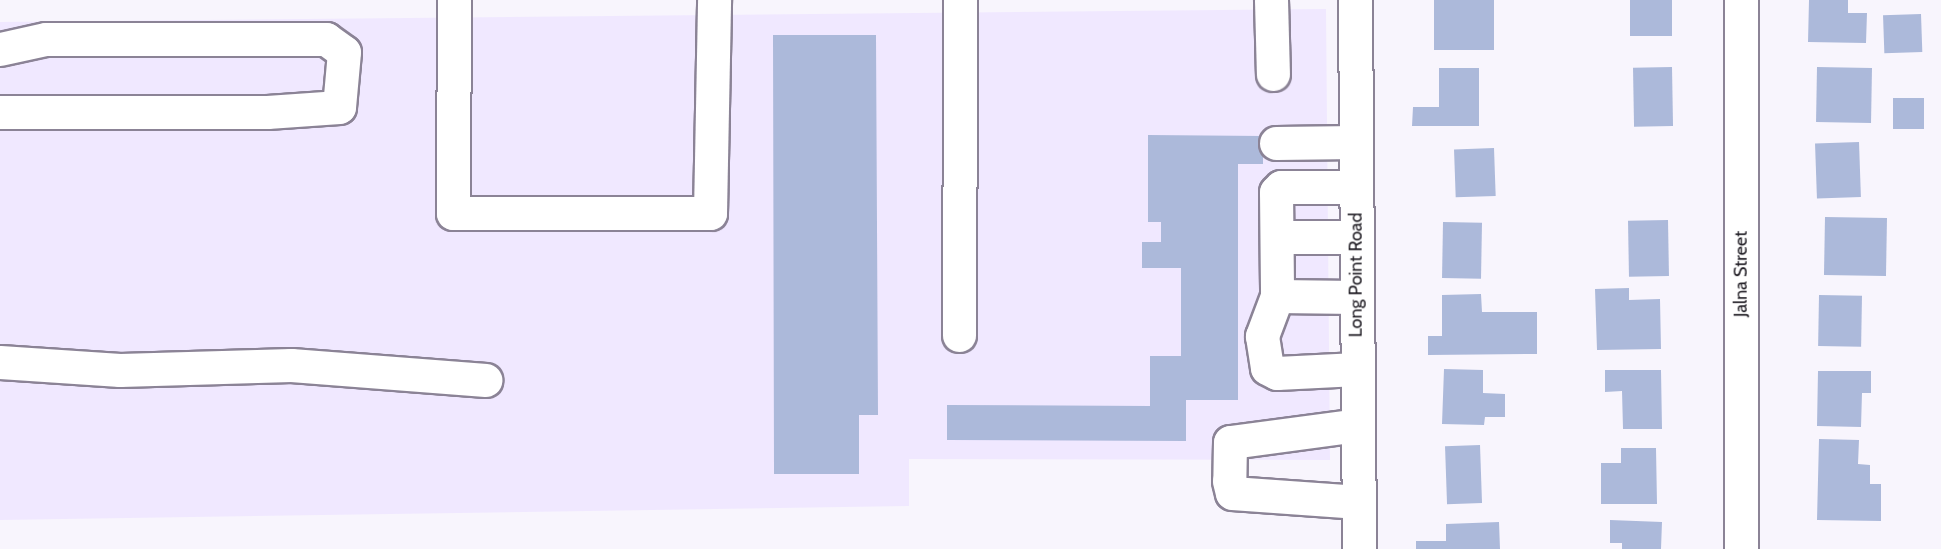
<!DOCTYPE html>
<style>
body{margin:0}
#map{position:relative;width:1941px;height:549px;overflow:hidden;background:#f8f5fd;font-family:Cabin,sans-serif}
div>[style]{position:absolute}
.built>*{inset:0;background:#f0e8ff}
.building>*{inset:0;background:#acb9da;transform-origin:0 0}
.roads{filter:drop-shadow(2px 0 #8b8396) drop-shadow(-2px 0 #8b8396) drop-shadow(0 2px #8b8396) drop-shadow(0 -2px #8b8396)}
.minor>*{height:33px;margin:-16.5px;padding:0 16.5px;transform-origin:16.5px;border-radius:16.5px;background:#fff}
.major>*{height:33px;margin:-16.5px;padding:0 16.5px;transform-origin:16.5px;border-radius:16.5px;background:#fff}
span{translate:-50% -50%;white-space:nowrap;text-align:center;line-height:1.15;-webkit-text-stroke:5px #fff;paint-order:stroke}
.street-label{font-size:18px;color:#1c1920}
</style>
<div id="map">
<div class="built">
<i style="clip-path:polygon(1326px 9px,1330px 460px,909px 459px,909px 506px,0 520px,0 22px)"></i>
</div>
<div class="building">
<i style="left:1434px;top:0;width:60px;height:50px"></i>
<i style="left:1630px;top:0;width:42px;height:36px"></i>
<i style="clip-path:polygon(1809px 0,1848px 0,1848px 13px,1867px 13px,1866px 43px,1808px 42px)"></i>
<i style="left:1921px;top:14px;width:38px;height:38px;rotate:88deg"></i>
<i style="clip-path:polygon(773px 35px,876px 35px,878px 415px,859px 415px,859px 474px,774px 474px)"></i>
<i style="left:1672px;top:67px;width:59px;height:39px;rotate:89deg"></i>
<i style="left:1817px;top:67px;width:55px;height:55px;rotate:1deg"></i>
<i style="clip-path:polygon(1439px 68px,1479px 68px,1479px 126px,1412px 126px,1413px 107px,1439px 107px)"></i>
<i style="left:1893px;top:98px;width:31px;height:31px"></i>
<i style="clip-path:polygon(1148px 135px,1263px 136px,1263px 164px,1238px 164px,1238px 400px,1186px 400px,1186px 441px,947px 440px,947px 405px,1150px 406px,1150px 356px,1181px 356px,1181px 268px,1142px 268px,1142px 242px,1161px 242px,1161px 222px,1148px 222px)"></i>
<i style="left:1859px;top:142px;width:55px;height:44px;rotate:88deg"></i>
<i style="left:1494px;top:148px;width:48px;height:40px;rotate:88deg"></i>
<i style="left:1825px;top:217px;width:62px;height:58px;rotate:1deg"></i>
<i style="left:1668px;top:220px;width:56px;height:40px;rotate:89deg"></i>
<i style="left:1443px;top:222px;width:39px;height:56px;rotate:1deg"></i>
<i style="clip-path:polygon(1629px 288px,1629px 300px,1660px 299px,1661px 349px,1597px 350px,1595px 289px)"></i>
<i style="clip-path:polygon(1481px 294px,1482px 312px,1537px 312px,1537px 354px,1428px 355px,1428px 336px,1442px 336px,1442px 295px)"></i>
<i style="left:1819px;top:295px;width:43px;height:51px;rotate:1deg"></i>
<i style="clip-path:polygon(1444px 369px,1483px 370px,1483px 393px,1505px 394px,1505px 417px,1485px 417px,1484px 425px,1442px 424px)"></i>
<i style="clip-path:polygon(1605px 370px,1661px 370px,1662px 429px,1623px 429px,1622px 391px,1605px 392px)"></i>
<i style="clip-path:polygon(1818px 371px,1871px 371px,1871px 393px,1862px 393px,1861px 427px,1817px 426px)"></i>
<i style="clip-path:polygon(1819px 439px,1859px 440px,1858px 464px,1870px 465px,1870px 484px,1881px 484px,1881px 521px,1817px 520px)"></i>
<i style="left:1480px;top:445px;width:58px;height:35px;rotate:88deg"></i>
<i style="clip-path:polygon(1621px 448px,1656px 448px,1657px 504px,1601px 504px,1601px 463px,1621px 463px)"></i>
<i style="clip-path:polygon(1610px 520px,1662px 522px,1661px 549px,1622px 549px,1622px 543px,1610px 543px)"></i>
<i style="clip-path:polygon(1499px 522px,1500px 549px,1416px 549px,1416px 541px,1446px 541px,1446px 524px)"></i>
</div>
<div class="roads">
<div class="minor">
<i style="left:454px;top:0;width:213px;rotate:90.3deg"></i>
<i style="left:453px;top:213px;width:257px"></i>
<i style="left:710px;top:213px;width:213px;rotate:-88.9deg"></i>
<i style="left:1271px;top:0;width:74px;rotate:88.5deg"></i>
<i style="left:0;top:49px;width:47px;rotate:-12.3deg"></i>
<i style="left:46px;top:39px;width:280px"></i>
<i style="left:326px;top:39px;width:22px;rotate:36deg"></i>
<i style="left:344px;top:52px;width:55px;rotate:95.2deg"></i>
<i style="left:339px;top:107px;width:72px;rotate:176deg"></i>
<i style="left:267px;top:112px;width:267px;rotate:180deg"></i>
<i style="left:1276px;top:143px;width:80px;rotate:-0.7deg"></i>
<i style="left:1356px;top:187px;width:75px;rotate:180deg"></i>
<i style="left:1281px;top:187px;width:7px;rotate:135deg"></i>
<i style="left:1276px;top:192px;width:104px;rotate:89.4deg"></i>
<i style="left:1277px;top:296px;width:79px;rotate:0.7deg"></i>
<i style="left:1277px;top:237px;width:79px"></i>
<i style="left:1277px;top:296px;width:43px;rotate:110.6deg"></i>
<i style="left:1262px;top:336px;width:32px;rotate:81deg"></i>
<i style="left:1267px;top:368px;width:11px;rotate:27deg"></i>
<i style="left:1277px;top:373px;width:80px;rotate:-2.9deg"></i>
<i style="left:959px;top:335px;width:335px;rotate:-89.8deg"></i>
<i style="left:0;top:362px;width:120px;rotate:3.8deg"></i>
<i style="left:120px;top:370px;width:171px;rotate:-1.7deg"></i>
<i style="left:291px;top:365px;width:195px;rotate:4.4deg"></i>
<i style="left:1358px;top:425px;width:129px;rotate:172.4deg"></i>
<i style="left:1230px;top:442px;width:39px;rotate:91deg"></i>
<i style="left:1229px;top:481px;width:12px;rotate:76deg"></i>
<i style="left:1232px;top:493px;width:127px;rotate:4.1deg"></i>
<i style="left:1741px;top:549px;width:549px;rotate:-90deg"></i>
</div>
<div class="major">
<i style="left:1355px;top:0;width:549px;rotate:89.58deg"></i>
</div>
</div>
<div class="street-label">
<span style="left:1741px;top:274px;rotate:-90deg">Jalna Street</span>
<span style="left:1356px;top:275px;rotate:-90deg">Long Point Road</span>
</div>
</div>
